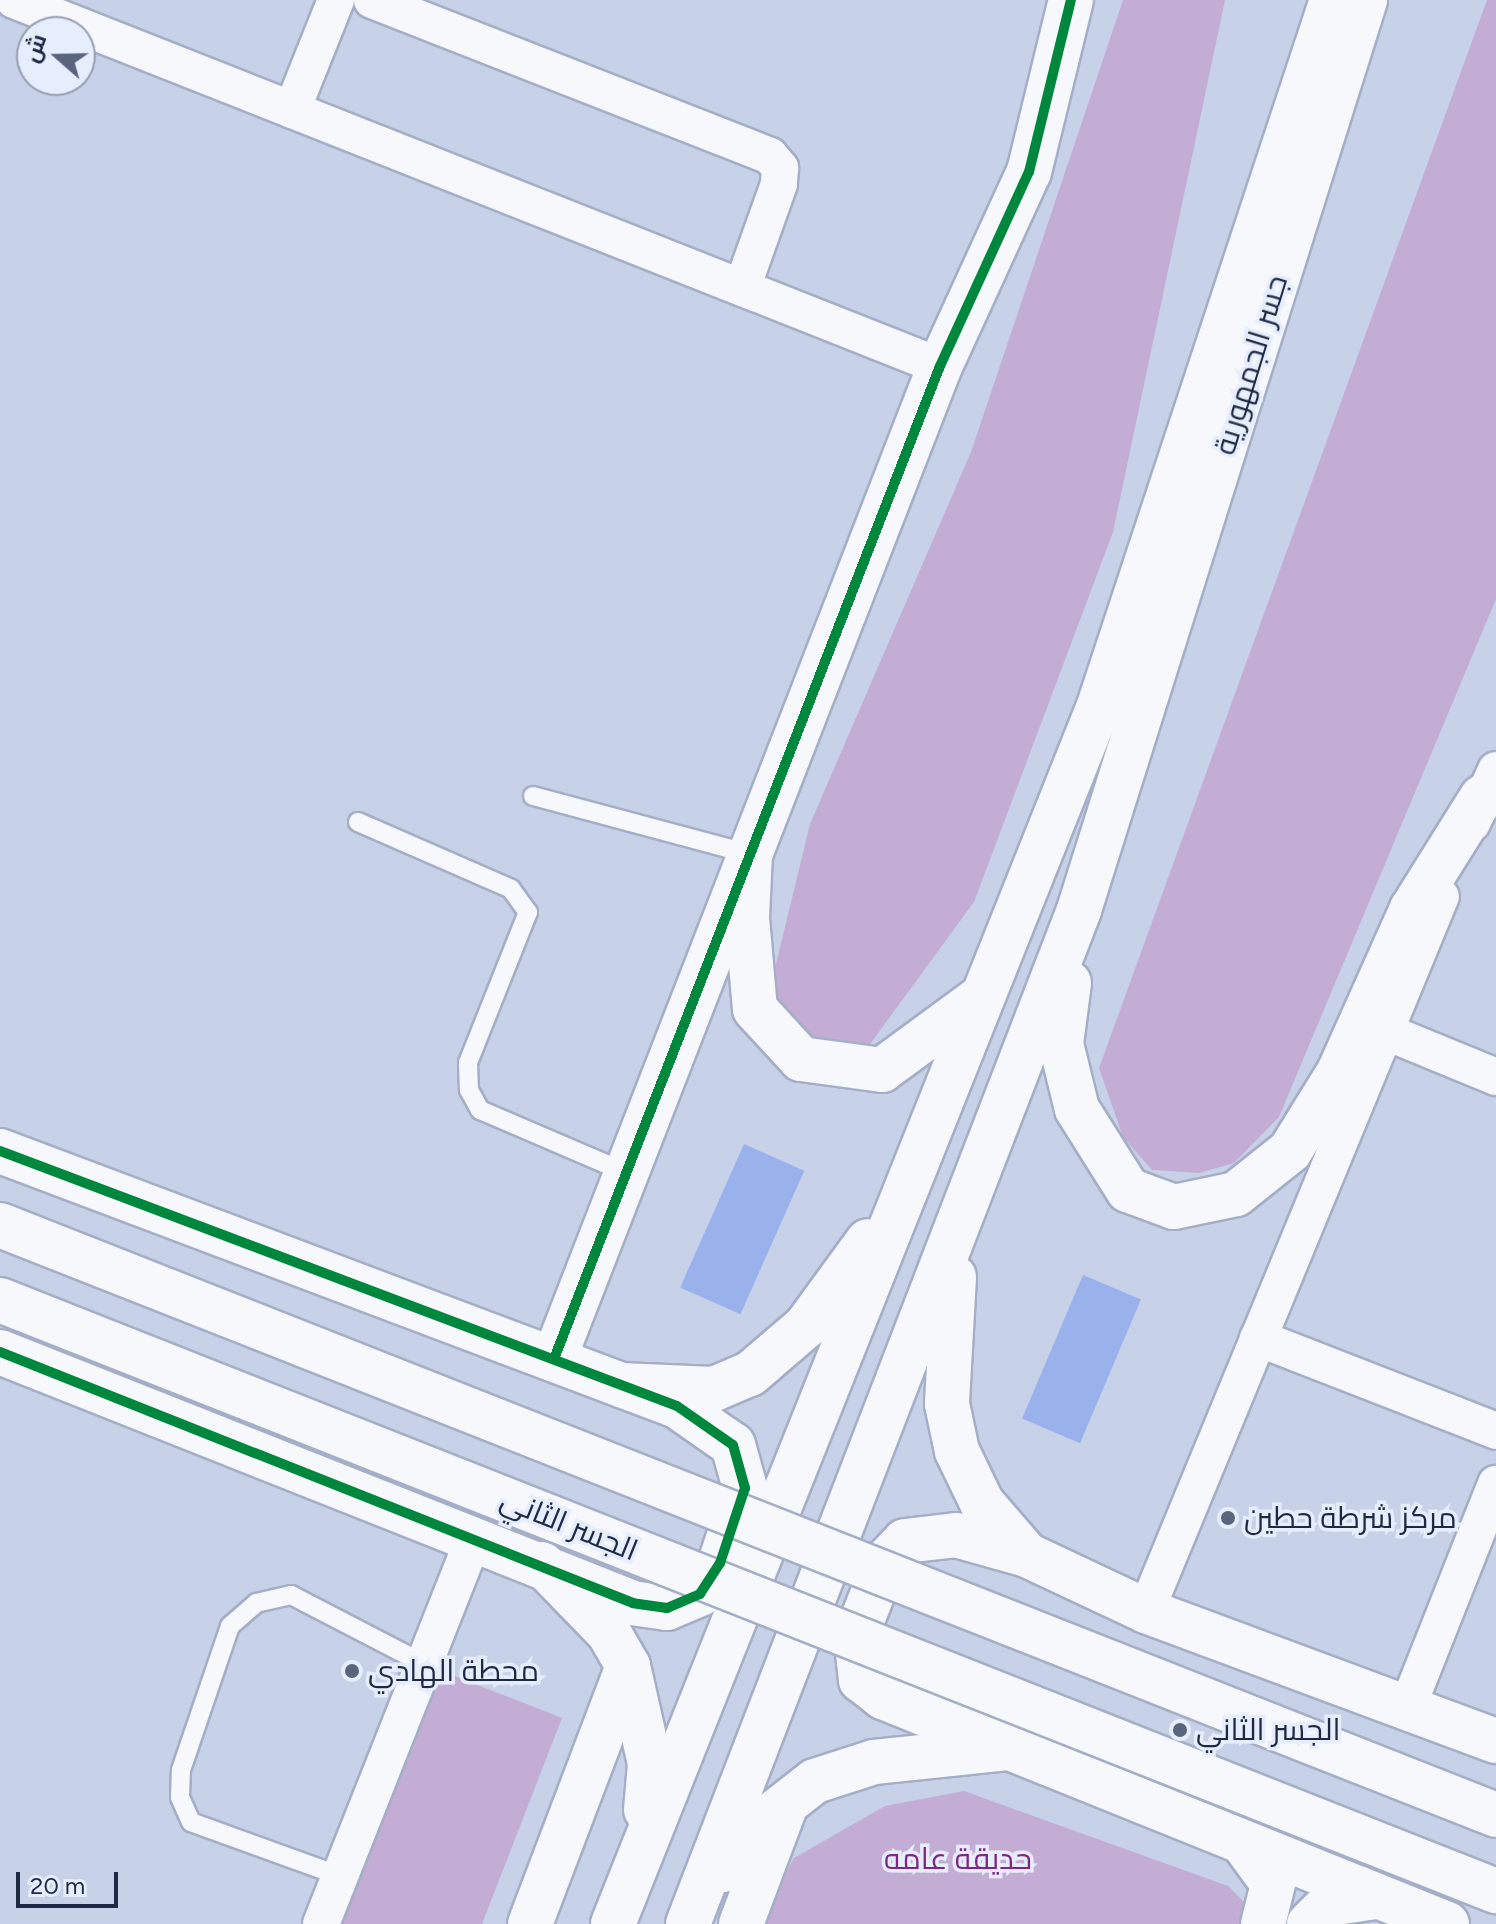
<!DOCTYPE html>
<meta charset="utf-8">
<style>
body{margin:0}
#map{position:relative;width:1496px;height:1924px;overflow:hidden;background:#c7d1e8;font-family:Figtree,Cairo,sans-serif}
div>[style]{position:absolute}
.green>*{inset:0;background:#c4add4}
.water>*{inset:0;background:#9ab2ec;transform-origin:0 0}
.roads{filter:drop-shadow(2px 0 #a4aec6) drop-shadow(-2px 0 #a4aec6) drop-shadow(0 2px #a4aec6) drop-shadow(0 -2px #a4aec6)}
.service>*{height:18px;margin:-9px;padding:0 9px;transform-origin:9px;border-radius:9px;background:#f7f8fc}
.minor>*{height:36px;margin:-18px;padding:0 18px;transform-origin:18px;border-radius:18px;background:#f7f8fc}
.tertiary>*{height:44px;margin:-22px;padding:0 22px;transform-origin:22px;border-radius:22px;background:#f7f8fc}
.primary>*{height:44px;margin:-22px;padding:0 22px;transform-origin:22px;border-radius:22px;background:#f7f8fc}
.bridges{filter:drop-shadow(2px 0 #a4aec6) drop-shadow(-2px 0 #a4aec6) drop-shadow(0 2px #a4aec6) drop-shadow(0 -2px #a4aec6)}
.primary-bridge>*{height:44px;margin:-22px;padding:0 22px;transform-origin:22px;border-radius:22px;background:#f7f8fc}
.cycleway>*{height:10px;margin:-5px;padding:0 5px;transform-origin:5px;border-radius:5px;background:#00873e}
.dots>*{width:22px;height:22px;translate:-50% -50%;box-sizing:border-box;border:4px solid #e6edfc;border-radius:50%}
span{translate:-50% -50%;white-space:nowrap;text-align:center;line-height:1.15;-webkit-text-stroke:7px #e6edfc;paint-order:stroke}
.street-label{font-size:30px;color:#1e2944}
.poi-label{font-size:30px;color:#1e2944}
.left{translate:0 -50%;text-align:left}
.park-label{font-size:30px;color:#802586}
.north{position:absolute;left:16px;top:16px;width:80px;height:80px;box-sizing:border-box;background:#e6edfc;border:2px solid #969fb2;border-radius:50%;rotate:290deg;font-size:22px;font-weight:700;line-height:32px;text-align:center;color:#1e2944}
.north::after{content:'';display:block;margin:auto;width:28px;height:36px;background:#59647d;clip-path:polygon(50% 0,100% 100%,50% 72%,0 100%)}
.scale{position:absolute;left:16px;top:1872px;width:102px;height:36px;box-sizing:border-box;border:4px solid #1e2944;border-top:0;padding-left:10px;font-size:24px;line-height:28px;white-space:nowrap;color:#1e2944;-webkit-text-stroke:6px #e6edfc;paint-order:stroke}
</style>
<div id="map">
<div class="green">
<i style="clip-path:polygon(1123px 0,1225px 0,1113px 532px,974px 902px,865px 1051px,828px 1058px,767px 1001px,810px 824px,971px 452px)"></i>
<i style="clip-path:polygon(1487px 0,1496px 0,1496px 599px,1279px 1117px,1234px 1163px,1199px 1173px,1152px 1170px,1123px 1137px,1099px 1068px)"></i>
<i style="clip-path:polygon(424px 1664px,562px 1718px,482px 1924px,327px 1924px)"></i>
<i style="clip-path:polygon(964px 1791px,1228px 1886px,1251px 1909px,1245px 1924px,759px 1924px,794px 1858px,885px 1806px)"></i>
</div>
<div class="water">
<i style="left:744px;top:1144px;width:66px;height:157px;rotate:24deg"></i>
<i style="left:1083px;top:1275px;width:63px;height:156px;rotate:23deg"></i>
</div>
<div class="roads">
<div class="service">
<i style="left:533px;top:796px;width:225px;rotate:15deg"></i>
<i style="left:358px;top:822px;width:167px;rotate:23.6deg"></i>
<i style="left:511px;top:889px;width:29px;rotate:54deg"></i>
<i style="left:528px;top:912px;width:162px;rotate:111.7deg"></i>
<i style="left:468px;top:1063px;width:27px;rotate:88deg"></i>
<i style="left:469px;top:1090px;width:23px;rotate:61deg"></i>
<i style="left:480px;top:1110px;width:160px;rotate:23.2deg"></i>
<i style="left:340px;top:1876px;width:158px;rotate:-160.1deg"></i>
<i style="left:191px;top:1822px;width:27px;rotate:-114deg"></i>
<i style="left:180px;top:1797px;width:27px;rotate:-88deg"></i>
<i style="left:181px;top:1770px;width:152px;rotate:-71.2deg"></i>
<i style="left:230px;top:1626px;width:35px;rotate:-41deg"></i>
<i style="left:256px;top:1603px;width:36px;rotate:-13deg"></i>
<i style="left:291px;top:1595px;width:150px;rotate:27.4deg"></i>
</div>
<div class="minor">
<i style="left:14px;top:0;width:996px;rotate:21.57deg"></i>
<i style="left:372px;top:0;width:427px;rotate:21.4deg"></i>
<i style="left:770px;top:156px;width:16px;rotate:50deg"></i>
<i style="left:780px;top:168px;width:16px;rotate:94deg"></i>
<i style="left:779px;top:184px;width:110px;rotate:109.6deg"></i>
<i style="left:292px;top:110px;width:118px;rotate:-68.2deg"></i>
<i style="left:1472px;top:823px;width:58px;rotate:-65.6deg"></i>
<i style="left:1384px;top:1031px;width:121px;rotate:22.3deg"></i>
<i style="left:1258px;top:1338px;width:256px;rotate:21.3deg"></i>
<i style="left:1146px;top:1611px;width:773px;rotate:-67.58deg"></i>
<i style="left:1408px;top:1706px;width:239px;rotate:-68.4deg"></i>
<i style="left:321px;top:1924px;width:415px;rotate:-68.4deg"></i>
</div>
<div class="tertiary">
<i style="left:0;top:1151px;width:723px;rotate:20.64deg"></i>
<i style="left:677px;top:1406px;width:68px;rotate:34.9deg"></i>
<i style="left:733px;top:1445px;width:45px;rotate:74.4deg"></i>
<i style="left:745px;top:1488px;width:79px;rotate:108.4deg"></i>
<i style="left:720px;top:1563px;width:37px;rotate:123deg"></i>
<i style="left:700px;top:1594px;width:36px;rotate:157deg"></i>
<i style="left:667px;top:1608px;width:34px;rotate:-172deg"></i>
<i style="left:633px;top:1603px;width:681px;rotate:-158.37deg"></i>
<i style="left:554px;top:1359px;width:1065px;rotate:-68.76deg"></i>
<i style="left:940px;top:366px;width:213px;rotate:-65.4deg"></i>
<i style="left:1029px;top:172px;width:177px;rotate:-76.3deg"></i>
<i style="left:1244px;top:1844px;width:49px;rotate:54.1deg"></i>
<i style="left:1273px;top:1884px;width:41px;rotate:104deg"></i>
<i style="left:530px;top:1924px;width:276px;rotate:-69.2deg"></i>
<i style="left:741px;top:1924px;width:128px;rotate:-69.4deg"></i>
<i style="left:1309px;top:1924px;width:28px;rotate:-45deg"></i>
<i style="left:1329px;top:1904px;width:47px;rotate:-8.7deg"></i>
<i style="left:1447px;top:1924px;width:608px;rotate:-158.08deg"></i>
<i style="left:883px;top:1697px;width:28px;rotate:-142deg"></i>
<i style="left:861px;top:1680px;width:44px;rotate:-96.5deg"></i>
<i style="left:856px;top:1636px;width:79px;rotate:-68.6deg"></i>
<i style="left:885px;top:1562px;width:29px;rotate:-46deg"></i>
<i style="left:905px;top:1541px;width:51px;rotate:-6.7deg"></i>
<i style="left:956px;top:1535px;width:74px;rotate:15.7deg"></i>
<i style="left:1027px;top:1555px;width:132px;rotate:25.2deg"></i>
<i style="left:1146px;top:1611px;width:373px;rotate:20.4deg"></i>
</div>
<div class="primary">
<i style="left:750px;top:854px;width:64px;rotate:92.7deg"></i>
<i style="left:747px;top:918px;width:91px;rotate:85deg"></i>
<i style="left:755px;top:1009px;width:68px;rotate:47.4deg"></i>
<i style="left:801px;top:1059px;width:82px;rotate:7.7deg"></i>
<i style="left:882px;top:1070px;width:122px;rotate:-36.3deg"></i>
<i style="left:1069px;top:983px;width:62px;rotate:97.5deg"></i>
<i style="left:1061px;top:1044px;width:67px;rotate:76.2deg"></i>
<i style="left:1077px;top:1109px;width:96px;rotate:57.8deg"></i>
<i style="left:1128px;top:1190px;width:49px;rotate:20.3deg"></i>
<i style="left:1174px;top:1207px;width:63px;rotate:-11.8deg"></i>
<i style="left:1236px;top:1194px;width:69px;rotate:-38.5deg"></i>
<i style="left:1290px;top:1151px;width:93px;rotate:-58.2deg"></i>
<i style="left:1339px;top:1072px;width:179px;rotate:-65.9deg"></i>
<i style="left:1412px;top:909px;width:132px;rotate:-58deg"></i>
<i style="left:954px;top:1277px;width:127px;rotate:93.2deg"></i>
<i style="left:947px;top:1404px;width:48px;rotate:78deg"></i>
<i style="left:957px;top:1451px;width:58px;rotate:64.3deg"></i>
<i style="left:982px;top:1503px;width:69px;rotate:49.1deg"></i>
<i style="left:621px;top:1385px;width:93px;rotate:2.5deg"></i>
<i style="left:714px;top:1389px;width:39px;rotate:-23deg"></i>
<i style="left:750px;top:1374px;width:74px;rotate:-40.6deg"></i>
<i style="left:806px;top:1326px;width:105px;rotate:-53.9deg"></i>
<i style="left:542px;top:1564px;width:96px;rotate:45.8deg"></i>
<i style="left:609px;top:1633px;width:38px;rotate:60deg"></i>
<i style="left:628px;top:1666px;width:100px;rotate:77.3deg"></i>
<i style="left:650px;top:1764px;width:46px;rotate:95deg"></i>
<i style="left:723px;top:1870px;width:60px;rotate:-51deg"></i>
<i style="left:761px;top:1823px;width:68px;rotate:-37.9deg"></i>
<i style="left:815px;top:1781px;width:62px;rotate:-17.9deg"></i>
<i style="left:874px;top:1762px;width:127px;rotate:-5.9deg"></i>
<i style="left:613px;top:1924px;width:1311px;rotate:-68.25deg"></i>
<i style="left:1099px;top:706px;width:743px;rotate:-71.74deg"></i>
<i style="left:688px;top:1924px;width:1087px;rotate:-68.91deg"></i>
<i style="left:1079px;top:910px;width:954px;rotate:-72.55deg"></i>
</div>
</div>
<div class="bridges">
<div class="primary-bridge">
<i style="left:0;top:1225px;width:1608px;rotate:21.52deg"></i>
<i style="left:0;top:1300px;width:1609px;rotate:21.56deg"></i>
</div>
</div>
<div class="cycleway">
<i style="left:0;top:1151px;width:723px;rotate:20.64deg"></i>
<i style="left:677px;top:1406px;width:68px;rotate:34.9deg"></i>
<i style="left:733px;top:1445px;width:45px;rotate:74.4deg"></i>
<i style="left:745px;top:1488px;width:79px;rotate:108.4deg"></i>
<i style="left:720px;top:1563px;width:37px;rotate:123deg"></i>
<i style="left:700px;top:1594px;width:36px;rotate:157deg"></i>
<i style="left:667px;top:1608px;width:34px;rotate:-172deg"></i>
<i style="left:633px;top:1603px;width:681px;rotate:-158.37deg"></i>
<i style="left:554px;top:1359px;width:1065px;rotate:-68.76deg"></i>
<i style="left:940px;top:366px;width:213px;rotate:-65.4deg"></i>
<i style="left:1029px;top:172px;width:177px;rotate:-76.3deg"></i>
</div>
<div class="dots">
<i style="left:1228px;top:1518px;background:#59647d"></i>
<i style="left:352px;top:1671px;background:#59647d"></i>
<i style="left:1180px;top:1730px;background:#59647d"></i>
</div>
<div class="street-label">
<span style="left:1251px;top:365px;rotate:-73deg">جسر الجمهورية</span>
<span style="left:569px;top:1525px;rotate:22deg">الجسر الثاني</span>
</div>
<div class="poi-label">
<span class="left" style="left:1244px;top:1518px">مركز شرطة حطين</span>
<span class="left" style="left:368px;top:1671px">محطة الهادي</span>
<span class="left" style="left:1196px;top:1730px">الجسر الثاني</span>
</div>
<div class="park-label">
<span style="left:958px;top:1859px">حديقة عامه</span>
</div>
<div class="north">ش</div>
<div class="scale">20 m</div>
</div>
